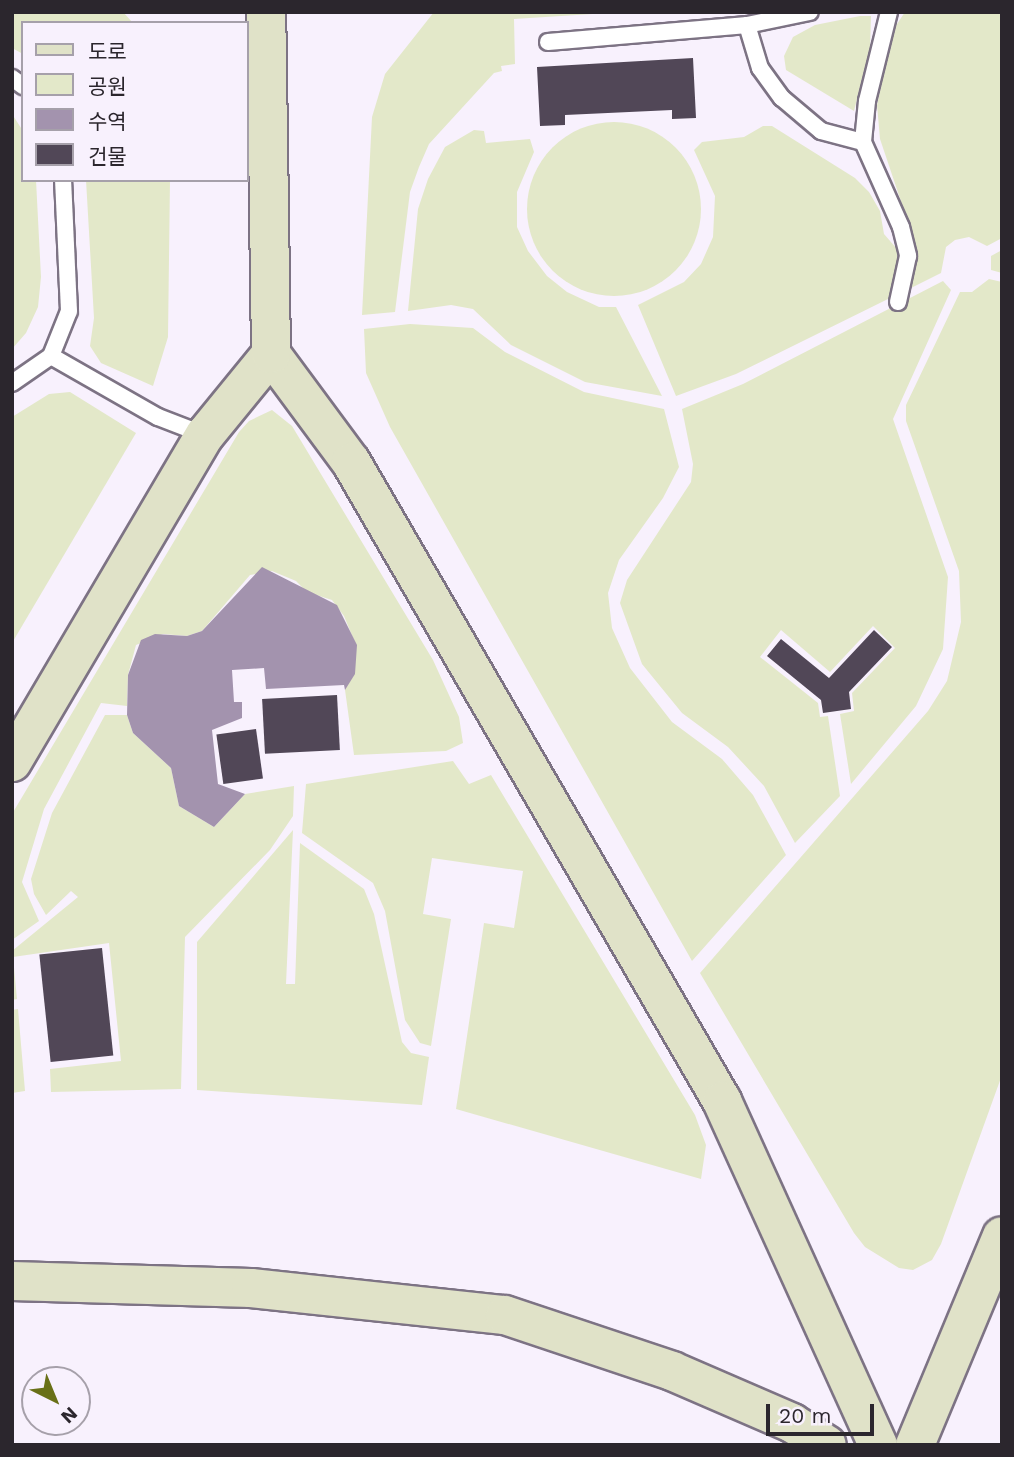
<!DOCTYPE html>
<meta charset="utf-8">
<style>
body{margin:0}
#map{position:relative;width:1014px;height:1457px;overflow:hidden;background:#f8f1fd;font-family:"Work Sans","Noto Sans KR",sans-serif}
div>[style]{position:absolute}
.green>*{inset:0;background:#e3e8c9}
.round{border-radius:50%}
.water>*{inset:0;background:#a393ae}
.building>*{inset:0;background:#514757;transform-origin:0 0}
.roads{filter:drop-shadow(2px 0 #7d7384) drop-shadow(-2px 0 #7d7384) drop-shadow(0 2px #7d7384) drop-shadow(0 -2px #7d7384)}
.lane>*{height:16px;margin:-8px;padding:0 8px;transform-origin:8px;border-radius:8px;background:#fff}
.secondary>*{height:38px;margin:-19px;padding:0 19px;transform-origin:19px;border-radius:19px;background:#e0e2c8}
span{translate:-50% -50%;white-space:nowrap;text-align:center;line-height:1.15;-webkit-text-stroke:7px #f8f1fd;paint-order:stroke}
.frame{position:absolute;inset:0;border:14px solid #2b262d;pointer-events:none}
.legend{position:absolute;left:21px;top:21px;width:228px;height:161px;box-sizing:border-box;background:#f8f1fd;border:2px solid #a6a0aa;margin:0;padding:9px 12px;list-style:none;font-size:21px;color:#2b262d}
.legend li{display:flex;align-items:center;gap:14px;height:35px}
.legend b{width:35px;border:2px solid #a6a0aa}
.north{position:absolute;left:21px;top:1366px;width:70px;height:70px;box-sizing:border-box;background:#f8f1fd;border:2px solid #a6a0aa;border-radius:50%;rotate:137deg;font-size:19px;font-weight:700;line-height:28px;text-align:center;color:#2b262d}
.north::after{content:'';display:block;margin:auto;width:24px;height:32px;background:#697017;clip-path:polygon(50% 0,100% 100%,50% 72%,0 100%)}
.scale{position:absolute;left:766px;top:1404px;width:108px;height:32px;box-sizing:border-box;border:4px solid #2b262d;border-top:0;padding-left:9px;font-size:21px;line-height:24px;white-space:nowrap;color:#2b262d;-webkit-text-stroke:5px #f8f1fd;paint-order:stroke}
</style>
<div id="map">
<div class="green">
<i style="clip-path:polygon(12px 12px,123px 12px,133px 23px,23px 23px,23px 54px,12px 48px)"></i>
<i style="clip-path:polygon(434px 12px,624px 12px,514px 19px,515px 64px,501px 66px,502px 71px,494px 73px,429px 144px,419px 167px,410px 192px,395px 312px,362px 315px,372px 117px,385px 74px)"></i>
<i style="clip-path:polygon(905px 12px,1002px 12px,1002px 238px,987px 246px,969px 237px,955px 240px,946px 247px,941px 273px,909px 289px,915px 243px,880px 139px,877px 105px,893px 30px)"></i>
<i style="clip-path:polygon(860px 16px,871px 16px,870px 48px,854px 111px,786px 70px,784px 56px,793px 37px,815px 25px)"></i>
<i style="clip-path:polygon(12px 114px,23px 131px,23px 180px,36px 180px,41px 277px,38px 307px,26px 333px,12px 349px)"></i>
<i class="round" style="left:527px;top:122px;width:174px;height:174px"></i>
<i style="clip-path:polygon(763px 126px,772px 126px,855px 178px,869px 192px,880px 211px,884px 234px,897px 249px,897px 271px,888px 299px,736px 374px,676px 396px,638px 305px,684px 282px,701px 264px,713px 237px,715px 196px,694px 150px,702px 142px,744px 137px)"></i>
<i style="clip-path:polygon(474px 130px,484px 131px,486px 143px,530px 139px,534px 152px,517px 192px,517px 227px,528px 251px,547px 276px,567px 292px,599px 307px,616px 307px,662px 396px,585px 382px,511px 345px,473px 309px,451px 305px,408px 311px,418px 209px,428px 179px,445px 147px)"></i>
<i style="clip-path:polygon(86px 180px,170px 180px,168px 337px,153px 386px,101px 363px,90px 346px,94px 318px)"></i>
<i style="clip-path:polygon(1002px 250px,1002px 273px,991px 270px,991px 256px)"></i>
<i style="clip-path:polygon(989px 279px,1002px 282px,1002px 1075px,941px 1244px,932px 1260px,913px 1270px,899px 1268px,865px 1247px,854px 1233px,700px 973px,928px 711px,947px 681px,961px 622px,959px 571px,906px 421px,906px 405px,960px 292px,972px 292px)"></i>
<i style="clip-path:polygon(943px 281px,951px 290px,893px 419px,948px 577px,943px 649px,916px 706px,851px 784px,840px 714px,854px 711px,852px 693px,895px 648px,873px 626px,830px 672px,781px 630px,760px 657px,818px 703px,820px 717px,828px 716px,840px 796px,795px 843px,764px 786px,728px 747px,682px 713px,642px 664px,620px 603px,627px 580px,691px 482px,693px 464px,682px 409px,743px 384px)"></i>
<i style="clip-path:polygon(410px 324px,473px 328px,505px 352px,584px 392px,664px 409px,679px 467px,663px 498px,619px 560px,608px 593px,612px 628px,630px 668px,672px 722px,722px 759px,753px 795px,786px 855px,692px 961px,390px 427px,366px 373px,364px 329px)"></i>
<i style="clip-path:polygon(70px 392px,136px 433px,12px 643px,12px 417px,49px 394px)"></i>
<i style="clip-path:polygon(272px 410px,292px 426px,433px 660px,459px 717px,463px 743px,446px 751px,354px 755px,345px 690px,356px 645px,344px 616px,332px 600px,307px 592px,296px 581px,272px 571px,250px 575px,202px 631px,187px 636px,163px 634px,136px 645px,128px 675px,127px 706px,101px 703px,44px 809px,22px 882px,39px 921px,12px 940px,12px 814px,239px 432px,249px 421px)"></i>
<i style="clip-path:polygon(105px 715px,127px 715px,133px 733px,171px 768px,179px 806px,214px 827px,245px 794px,294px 786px,293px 816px,270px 850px,185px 937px,181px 1089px,51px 1092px,50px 1069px,121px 1061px,109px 943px,13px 957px,17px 999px,12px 1000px,12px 951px,78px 897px,71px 891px,46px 915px,34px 894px,31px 879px,52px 813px)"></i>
<i style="clip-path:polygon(453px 761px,469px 784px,491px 775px,695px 1115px,706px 1145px,701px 1179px,456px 1109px,484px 923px,514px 928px,523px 871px,432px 858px,423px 914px,451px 919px,431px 1046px,420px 1043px,405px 1020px,385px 911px,373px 883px,302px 833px,306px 784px)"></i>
<i style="clip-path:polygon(293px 830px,286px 984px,295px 984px,300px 843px,364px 889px,374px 914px,402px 1042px,411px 1053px,429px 1057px,422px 1105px,197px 1090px,197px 942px)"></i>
<i style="clip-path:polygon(18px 1009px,25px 1091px,12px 1093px,12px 1010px)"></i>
</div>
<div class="water">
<i style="clip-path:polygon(262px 567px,337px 605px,357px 645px,355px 674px,345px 690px,344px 685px,266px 689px,264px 668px,232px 670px,234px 702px,242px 702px,242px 718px,212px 730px,218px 784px,245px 794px,214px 827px,179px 806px,171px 768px,133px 733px,127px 715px,128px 675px,141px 640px,155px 634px,187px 636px,202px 631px)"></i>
</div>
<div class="building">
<i style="clip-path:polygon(693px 58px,696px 118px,672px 119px,672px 110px,565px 115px,565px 125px,540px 126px,537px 67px)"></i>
<i style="clip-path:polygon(874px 630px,892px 647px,849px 692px,851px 709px,823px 713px,821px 700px,767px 656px,781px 639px,829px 678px)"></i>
<i style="left:337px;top:695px;width:55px;height:75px;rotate:87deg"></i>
<i style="left:256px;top:729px;width:50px;height:40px;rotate:82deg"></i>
<i style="left:102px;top:948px;width:108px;height:63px;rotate:84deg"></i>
</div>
<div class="roads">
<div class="lane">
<i style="left:889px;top:12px;width:92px;rotate:103.9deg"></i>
<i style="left:867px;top:101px;width:41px;rotate:95.6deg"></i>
<i style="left:863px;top:142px;width:93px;rotate:65.9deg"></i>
<i style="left:901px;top:227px;width:30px;rotate:76deg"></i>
<i style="left:908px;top:256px;width:47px;rotate:102.3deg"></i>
<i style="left:747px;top:25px;width:45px;rotate:73.2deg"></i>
<i style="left:760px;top:68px;width:37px;rotate:54deg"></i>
<i style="left:782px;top:98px;width:51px;rotate:40.2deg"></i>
<i style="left:821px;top:131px;width:43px;rotate:14.7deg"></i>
<i style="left:548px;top:42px;width:200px;rotate:-4.9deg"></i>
<i style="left:747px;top:25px;width:64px;rotate:-11.7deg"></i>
<i style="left:12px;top:78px;width:14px;rotate:36deg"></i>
<i style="left:51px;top:356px;width:123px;rotate:29.7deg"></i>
<i style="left:158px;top:417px;width:50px;rotate:21deg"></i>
<i style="left:12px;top:383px;width:47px;rotate:-34.7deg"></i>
<i style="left:51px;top:356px;width:48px;rotate:-68.2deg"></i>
<i style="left:69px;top:311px;width:131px;rotate:-92.6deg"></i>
</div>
<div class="secondary">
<i style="left:271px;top:354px;width:134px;rotate:53.5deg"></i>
<i style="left:351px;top:462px;width:739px;rotate:59.86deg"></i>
<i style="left:722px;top:1101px;width:378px;rotate:65.6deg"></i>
<i style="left:12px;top:762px;width:380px;rotate:-59.5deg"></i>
<i style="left:205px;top:435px;width:104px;rotate:-50.8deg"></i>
<i style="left:271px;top:354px;width:342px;rotate:-90.8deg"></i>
<i style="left:12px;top:1281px;width:239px;rotate:1.7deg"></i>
<i style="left:251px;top:1288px;width:255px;rotate:6.1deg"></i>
<i style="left:505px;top:1315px;width:176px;rotate:18.5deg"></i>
<i style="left:672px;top:1371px;width:131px;rotate:23.4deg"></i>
<i style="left:792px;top:1423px;width:41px;rotate:32.2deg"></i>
<i style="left:915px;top:1445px;width:226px;rotate:-67.4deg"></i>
</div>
</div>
<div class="frame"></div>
<ul class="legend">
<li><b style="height:9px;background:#e0e2c8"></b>도로</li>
<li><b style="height:19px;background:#e3e8c9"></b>공원</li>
<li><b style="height:19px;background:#a393ae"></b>수역</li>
<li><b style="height:19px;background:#514757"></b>건물</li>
</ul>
<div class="north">N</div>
<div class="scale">20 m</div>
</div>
